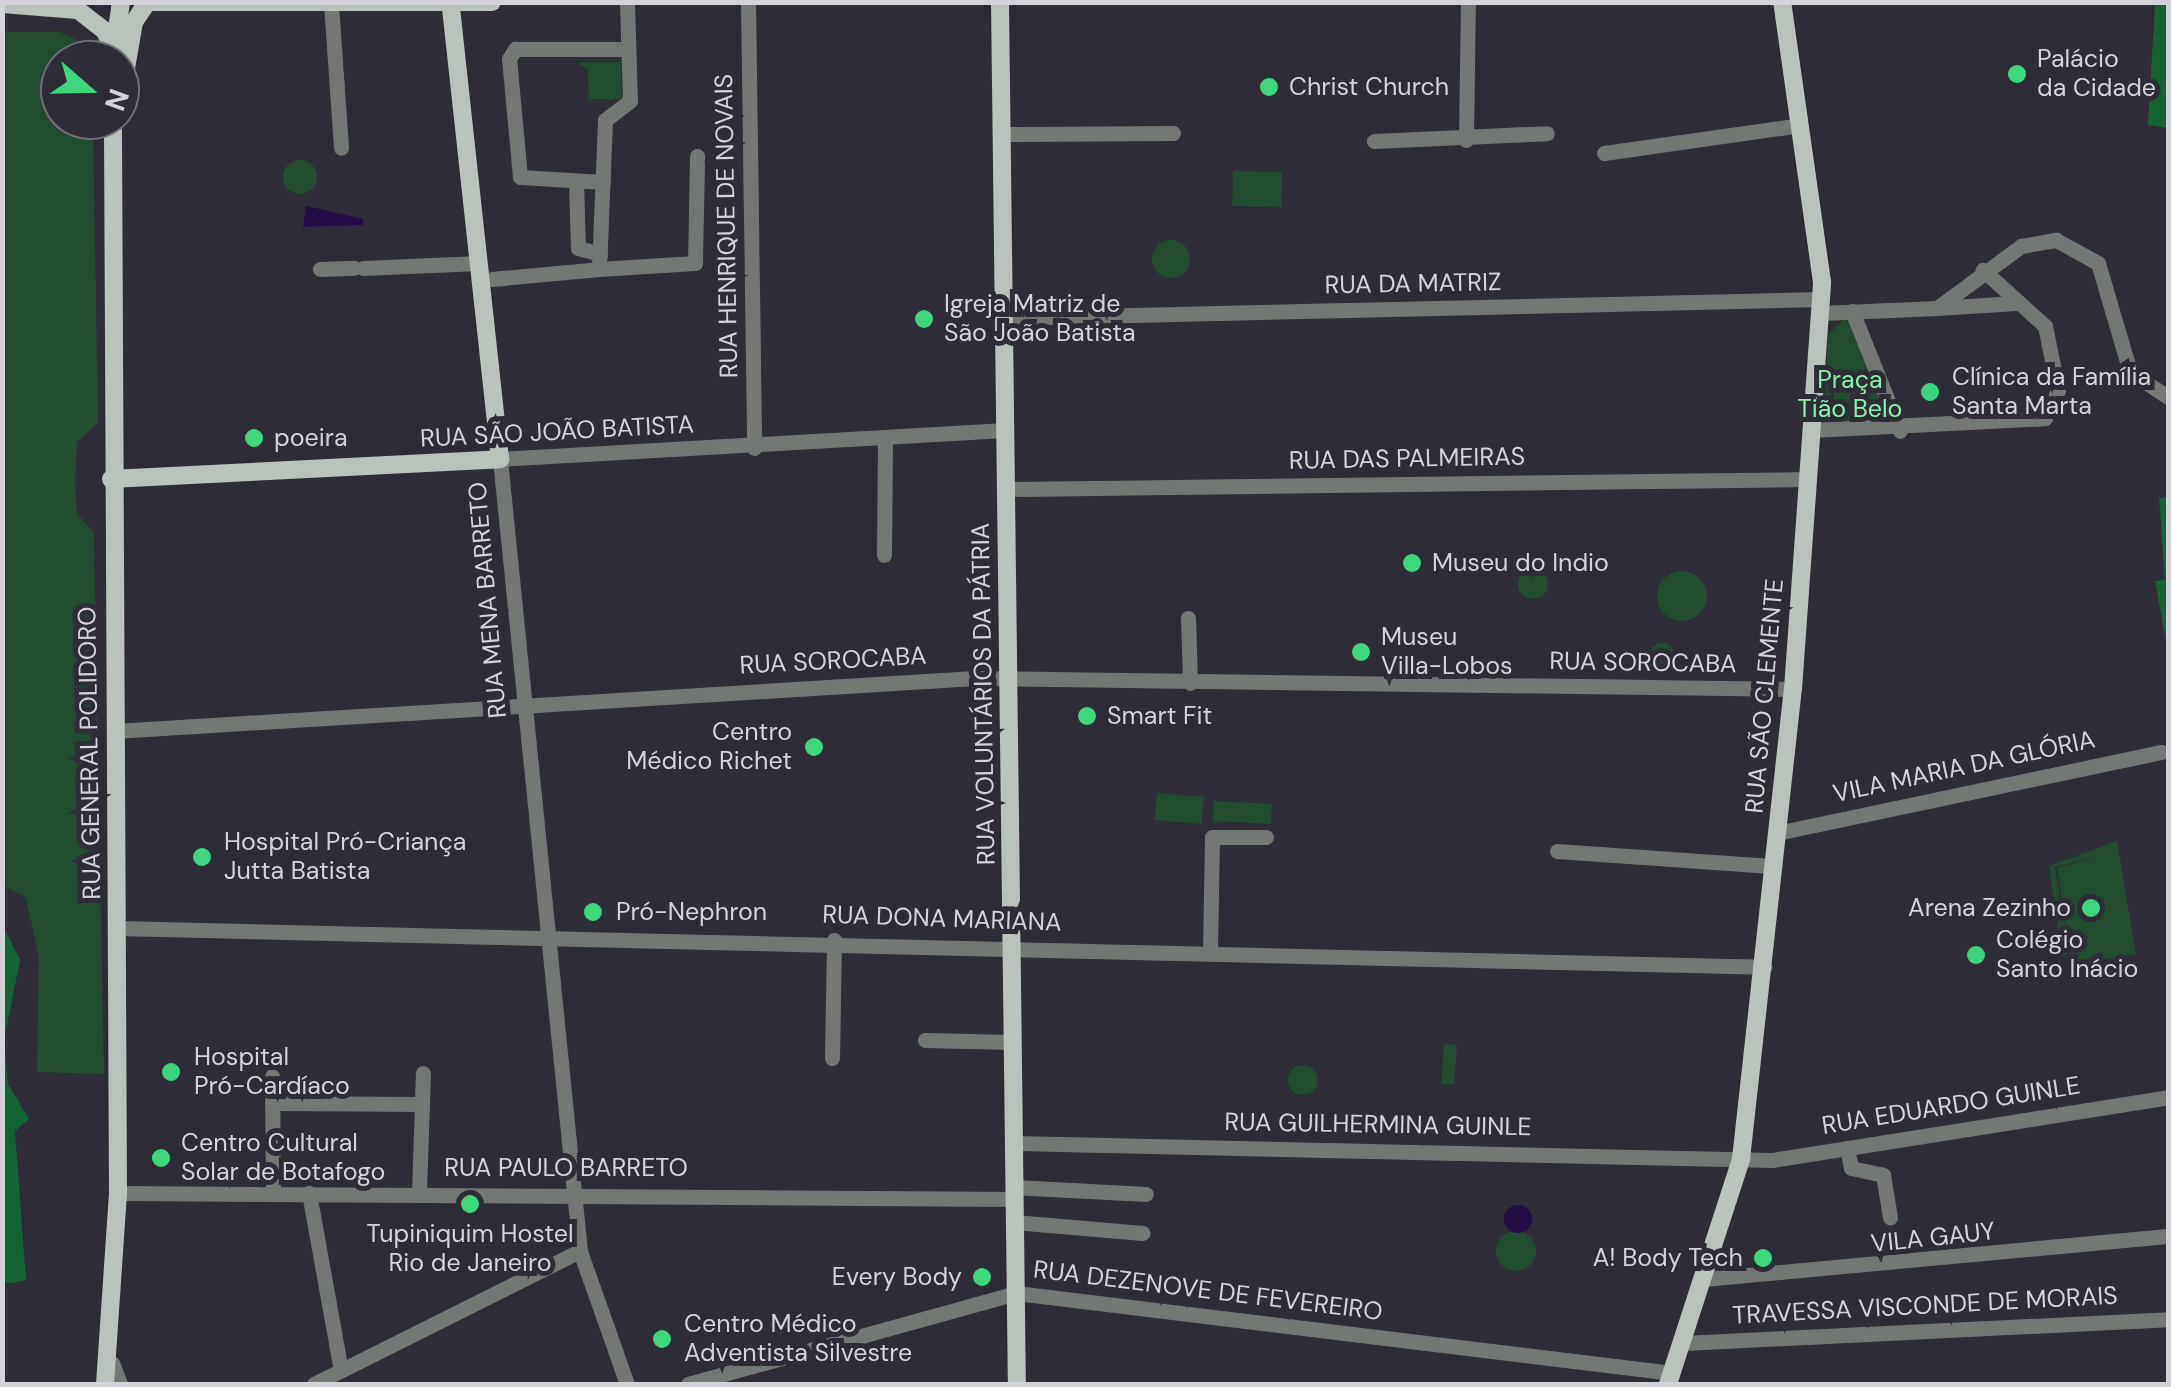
<!DOCTYPE html>
<meta charset="utf-8">
<style>
body{margin:0}
#map{position:relative;width:2171px;height:1387px;overflow:hidden;background:#2e2c36;font-family:"DM Sans",sans-serif}
div>[style]{position:absolute}
.green>*{inset:0;background:#234b30;transform-origin:0 0}
.round{border-radius:50%}
.forest>*{inset:0;background:#136335}
.water>*{inset:0;background:#240d49}
.minor>*{height:15px;margin:-7.5px;padding:0 7.5px;transform-origin:7.5px;border-radius:7.5px;background:#737874}
.major>*{height:18px;margin:-9px;padding:0 9px;transform-origin:9px;border-radius:9px;background:#b9c3bb}
.dots>*{width:28px;height:28px;translate:-50% -50%;box-sizing:border-box;border:5px solid #2e2c36;border-radius:50%}
span{translate:-50% -50%;white-space:nowrap;text-align:center;line-height:1.15;-webkit-text-stroke:10px #2e2c36;paint-order:stroke}
.poi-label{font-size:25px;color:#d4d3da}
.left{translate:0 -50%;text-align:left}
.right{translate:-100% -50%;text-align:right}
.street-label{font-size:25px;color:#d4d3da}
.park-label{font-size:25px;color:#8cf0ab}
.frame{position:absolute;inset:0;border:5px solid #d4d3da;pointer-events:none}
.north{position:absolute;left:40px;top:40px;width:100px;height:100px;box-sizing:border-box;background:#2e2c36;border:2px solid #706f78;border-radius:50%;rotate:110deg;font-size:28px;font-weight:700;line-height:40px;text-align:center;color:#d4d3da}
.north::after{content:'';display:block;margin:auto;width:35px;height:45px;background:#3ed77d;clip-path:polygon(50% 0,100% 100%,50% 72%,0 100%)}
</style>
<div id="map">
<div class="green">
<i style="clip-path:polygon(2px 32px,60px 32px,92px 48px,92px 60px,60px 60px,60px 120px,93px 120px,98px 423px,77px 442px,75px 482px,77px 513px,94px 533px,104px 1074px,37px 1072px,39px 958px,26px 898px,3px 885px)"></i>
<i style="clip-path:polygon(577px 62px,621px 62px,622px 99px,589px 99px,588px 70px)"></i>
<i class="round" style="left:283px;top:160px;width:34px;height:34px"></i>
<i style="left:1233px;top:171px;width:49px;height:35px;rotate:1deg"></i>
<i class="round" style="left:1152px;top:240px;width:38px;height:38px"></i>
<i style="clip-path:polygon(1844px 319px,1849px 323px,1887px 419px,1831px 422px,1823px 412px,1828px 335px)"></i>
<i class="round" style="left:1518px;top:569px;width:30px;height:30px"></i>
<i class="round" style="left:1657px;top:571px;width:50px;height:50px"></i>
<i class="round" style="left:1649px;top:643px;width:26px;height:26px"></i>
<i style="left:1157px;top:793px;width:47px;height:27px;rotate:5deg"></i>
<i style="left:1214px;top:801px;width:58px;height:20px;rotate:3deg"></i>
<i style="clip-path:polygon(evenodd,2117px 841px,2136px 954px,2073px 965px,2061px 951px,2049px 866px,2117px 841px,2104px 855px,2057px 868px,2071px 957px,2055px 867px,2104px 855px)"></i>
<i style="left:1444px;top:1044px;width:13px;height:40px;rotate:4deg"></i>
<i class="round" style="left:1288px;top:1065px;width:30px;height:30px"></i>
<i class="round" style="left:1496px;top:1231px;width:40px;height:40px"></i>
</div>
<div class="forest">
<i style="clip-path:polygon(2155px 3px,2168px 3px,2168px 128px,2148px 125px)"></i>
<i style="clip-path:polygon(2168px 497px,2168px 651px,2155px 581px,2165px 580px,2159px 498px)"></i>
<i style="clip-path:polygon(2px 924px,20px 960px,4px 1040px,8px 1084px,29px 1119px,15px 1131px,26px 1280px,12px 1283px,2px 1282px)"></i>
</div>
<div class="water">
<i style="clip-path:polygon(306px 206px,363px 219px,363px 225px,303px 227px)"></i>
<i class="round" style="left:1504px;top:1205px;width:28px;height:28px"></i>
</div>
<div class="minor">
<i style="left:627px;top:2px;width:99px;rotate:88.3deg"></i>
<i style="left:630px;top:101px;width:31px;rotate:143deg"></i>
<i style="left:605px;top:120px;width:149px;rotate:92.3deg"></i>
<i style="left:599px;top:269px;width:96px;rotate:-3.6deg"></i>
<i style="left:695px;top:263px;width:107px;rotate:-88.9deg"></i>
<i style="left:748px;top:2px;width:446px;rotate:89.2deg"></i>
<i style="left:331px;top:4px;width:144px;rotate:86deg"></i>
<i style="left:1002px;top:134px;width:171px;rotate:-0.3deg"></i>
<i style="left:1466px;top:140px;width:138px;rotate:-89.2deg"></i>
<i style="left:1374px;top:141px;width:173px;rotate:-2.6deg"></i>
<i style="left:1604px;top:153px;width:198px;rotate:-8.1deg"></i>
<i style="left:576px;top:181px;width:67px;rotate:88.3deg"></i>
<i style="left:578px;top:248px;width:23px;rotate:15deg"></i>
<i style="left:603px;top:182px;width:83px;rotate:-176.6deg"></i>
<i style="left:520px;top:177px;width:119px;rotate:-95.3deg"></i>
<i style="left:509px;top:59px;width:12px;rotate:-59deg"></i>
<i style="left:515px;top:49px;width:113px"></i>
<i style="left:363px;top:268px;width:116px;rotate:-2.5deg"></i>
<i style="left:320px;top:269px;width:34px;rotate:-2deg"></i>
<i style="left:492px;top:279px;width:107px;rotate:-5.3deg"></i>
<i style="left:1937px;top:308px;width:79px;rotate:-3.6deg"></i>
<i style="left:1852px;top:311px;width:129px;rotate:68.2deg"></i>
<i style="left:1821px;top:313px;width:116px;rotate:-2.5deg"></i>
<i style="left:1937px;top:308px;width:104px;rotate:-36.4deg"></i>
<i style="left:2021px;top:246px;width:36px;rotate:-10deg"></i>
<i style="left:2056px;top:240px;width:48px;rotate:28.7deg"></i>
<i style="left:2098px;top:263px;width:114px;rotate:73.6deg"></i>
<i style="left:2130px;top:372px;width:45px;rotate:33.3deg"></i>
<i style="left:1005px;top:318px;width:817px;rotate:-1.33deg"></i>
<i style="left:1812px;top:430px;width:233px;rotate:-2.9deg"></i>
<i style="left:2045px;top:418px;width:31px;rotate:-65deg"></i>
<i style="left:2058px;top:390px;width:65px;rotate:-101.5deg"></i>
<i style="left:2045px;top:326px;width:84px;rotate:-137.9deg"></i>
<i style="left:1006px;top:489px;width:802px;rotate:-0.71deg"></i>
<i style="left:884px;top:555px;width:114px;rotate:-89.5deg"></i>
<i style="left:1188px;top:618px;width:65px;rotate:88.2deg"></i>
<i style="left:115px;top:731px;width:862px;rotate:-3.53deg"></i>
<i style="left:975px;top:678px;width:818px;rotate:0.77deg"></i>
<i style="left:1777px;top:833px;width:393px;rotate:-11.9deg"></i>
<i style="left:1557px;top:851px;width:218px;rotate:4deg"></i>
<i style="left:116px;top:928px;width:1649px;rotate:1.35deg"></i>
<i style="left:1210px;top:952px;width:115px;rotate:-89deg"></i>
<i style="left:1212px;top:837px;width:54px"></i>
<i style="left:925px;top:1040px;width:87px;rotate:1.3deg"></i>
<i style="left:832px;top:1058px;width:118px;rotate:-89deg"></i>
<i style="left:272px;top:1076px;width:117px;rotate:89.5deg"></i>
<i style="left:272px;top:1103px;width:150px;rotate:0.4deg"></i>
<i style="left:1014px;top:1143px;width:758px;rotate:1.28deg"></i>
<i style="left:1772px;top:1160px;width:401px;rotate:-9deg"></i>
<i style="left:1847px;top:1148px;width:20px;rotate:79deg"></i>
<i style="left:1851px;top:1168px;width:33px;rotate:12deg"></i>
<i style="left:1883px;top:1175px;width:43px;rotate:80.5deg"></i>
<i style="left:1013px;top:1187px;width:133px;rotate:3deg"></i>
<i style="left:419px;top:1192px;width:119px;rotate:-88.1deg"></i>
<i style="left:118px;top:1193px;width:895px;rotate:0.38deg"></i>
<i style="left:309px;top:1193px;width:176px;rotate:79.8deg"></i>
<i style="left:1014px;top:1222px;width:129px;rotate:4.9deg"></i>
<i style="left:1704px;top:1279px;width:465px;rotate:-5.3deg"></i>
<i style="left:1683px;top:1343px;width:486px;rotate:-2.8deg"></i>
<i style="left:112px;top:1363px;width:22px;rotate:69deg"></i>
<i style="left:314px;top:1384px;width:297px;rotate:-26.6deg"></i>
<i style="left:627px;top:1384px;width:141px;rotate:-109.5deg"></i>
<i style="left:580px;top:1251px;width:796px;rotate:-95.77deg"></i>
<i style="left:500px;top:459px;width:506px;rotate:-3.29deg"></i>
<i style="left:688px;top:1384px;width:340px;rotate:-15.5deg"></i>
<i style="left:1016px;top:1293px;width:661px;rotate:6.95deg"></i>
</div>
<div class="major">
<i style="left:144px;top:2px;width:348px"></i>
<i style="left:1000px;top:2px;width:1382px;rotate:89.3deg"></i>
<i style="left:2px;top:4px;width:76px;rotate:4.5deg"></i>
<i style="left:78px;top:10px;width:34px;rotate:38deg"></i>
<i style="left:105px;top:31px;width:24px;rotate:68deg"></i>
<i style="left:114px;top:50px;width:49px;rotate:-81.7deg"></i>
<i style="left:120px;top:103px;width:82px;rotate:-80.2deg"></i>
<i style="left:134px;top:22px;width:23px;rotate:-56deg"></i>
<i style="left:111px;top:479px;width:390px;rotate:-2.9deg"></i>
<i style="left:500px;top:459px;width:460px;rotate:-96.2deg"></i>
<i style="left:105px;top:1384px;width:191px;rotate:-86.1deg"></i>
<i style="left:118px;top:1193px;width:1073px;rotate:-90.27deg"></i>
<i style="left:1668px;top:1384px;width:237px;rotate:-72deg"></i>
<i style="left:1741px;top:1159px;width:473px;rotate:-83.7deg"></i>
<i style="left:1793px;top:689px;width:408px;rotate:-85.9deg"></i>
<i style="left:1822px;top:282px;width:283px;rotate:-98.1deg"></i>
</div>
<div class="dots">
<i style="left:2017px;top:74px;background:#3ed77d"></i>
<i style="left:1269px;top:87px;background:#3ed77d"></i>
<i style="left:924px;top:319px;background:#3ed77d"></i>
<i style="left:1930px;top:392px;background:#3ed77d"></i>
<i style="left:254px;top:438px;background:#3ed77d"></i>
<i style="left:1412px;top:563px;background:#3ed77d"></i>
<i style="left:1361px;top:652px;background:#3ed77d"></i>
<i style="left:1087px;top:716px;background:#3ed77d"></i>
<i style="left:814px;top:747px;background:#3ed77d"></i>
<i style="left:202px;top:857px;background:#3ed77d"></i>
<i style="left:2091px;top:908px;background:#3ed77d"></i>
<i style="left:593px;top:912px;background:#3ed77d"></i>
<i style="left:1976px;top:955px;background:#3ed77d"></i>
<i style="left:171px;top:1072px;background:#3ed77d"></i>
<i style="left:161px;top:1158px;background:#3ed77d"></i>
<i style="left:470px;top:1204px;background:#3ed77d"></i>
<i style="left:1763px;top:1258px;background:#3ed77d"></i>
<i style="left:982px;top:1277px;background:#3ed77d"></i>
<i style="left:662px;top:1339px;background:#3ed77d"></i>
</div>
<div class="poi-label">
<span class="left" style="left:2037px;top:74px">Palácio<br>da Cidade</span>
<span class="left" style="left:1289px;top:87px">Christ Church</span>
<span class="left" style="left:944px;top:319px">Igreja Matriz de<br>São João Batista</span>
<span class="left" style="left:1952px;top:392px">Clínica da Família<br>Santa Marta</span>
<span class="left" style="left:274px;top:438px">poeira</span>
<span class="left" style="left:1432px;top:563px">Museu do Indio</span>
<span class="left" style="left:1381px;top:652px">Museu<br>Villa-Lobos</span>
<span class="left" style="left:1107px;top:716px">Smart Fit</span>
<span class="right" style="left:792px;top:747px">Centro<br>Médico Richet</span>
<span class="left" style="left:224px;top:857px">Hospital Pró-Criança<br>Jutta Batista</span>
<span class="right" style="left:2071px;top:908px">Arena Zezinho</span>
<span class="left" style="left:616px;top:912px">Pró-Nephron</span>
<span class="left" style="left:1996px;top:955px">Colégio<br>Santo Inácio</span>
<span class="left" style="left:194px;top:1072px">Hospital<br>Pró-Cardíaco</span>
<span class="left" style="left:181px;top:1158px">Centro Cultural<br>Solar de Botafogo</span>
<span style="left:470px;top:1249px">Tupiniquim Hostel<br>Rio de Janeiro</span>
<span class="right" style="left:1743px;top:1258px">A! Body Tech</span>
<span class="right" style="left:962px;top:1277px">Every Body</span>
<span class="left" style="left:684px;top:1339px">Centro Médico<br>Adventista Silvestre</span>
</div>
<div class="street-label">
<span style="left:727px;top:226px;rotate:-91deg">RUA HENRIQUE DE NOVAIS</span>
<span style="left:1413px;top:284px;rotate:-1deg">RUA DA MATRIZ</span>
<span style="left:557px;top:432px;rotate:-3deg">RUA SÃO JOÃO BATISTA</span>
<span style="left:1407px;top:459px;rotate:-1deg">RUA DAS PALMEIRAS</span>
<span style="left:488px;top:600px;rotate:-95deg">RUA MENA BARRETO</span>
<span style="left:833px;top:661px;rotate:-3deg">RUA SOROCABA</span>
<span style="left:1643px;top:663px;rotate:1deg">RUA SOROCABA</span>
<span style="left:984px;top:694px;rotate:-91deg">RUA VOLUNTÁRIOS DA PÁTRIA</span>
<span style="left:1765px;top:696px;rotate:-85deg">RUA SÃO CLEMENTE</span>
<span style="left:90px;top:753px;rotate:-91deg">RUA GENERAL POLIDORO</span>
<span style="left:1964px;top:767px;rotate:-12deg">VILA MARIA DA GLÓRIA</span>
<span style="left:942px;top:919px;rotate:2deg">RUA DONA MARIANA</span>
<span style="left:1951px;top:1106px;rotate:-9deg">RUA EDUARDO GUINLE</span>
<span style="left:1378px;top:1125px;rotate:1deg">RUA GUILHERMINA GUINLE</span>
<span style="left:566px;top:1168px">RUA PAULO BARRETO</span>
<span style="left:1933px;top:1238px;rotate:-6deg">VILA GAUY</span>
<span style="left:1208px;top:1291px;rotate:7deg">RUA DEZENOVE DE FEVEREIRO</span>
<span style="left:1925px;top:1306px;rotate:-3deg">TRAVESSA VISCONDE DE MORAIS</span>
</div>
<div class="park-label">
<span style="left:1850px;top:395px">Praça<br>Tião Belo</span>
</div>
<div class="frame"></div>
<div class="north">N</div>
</div>
